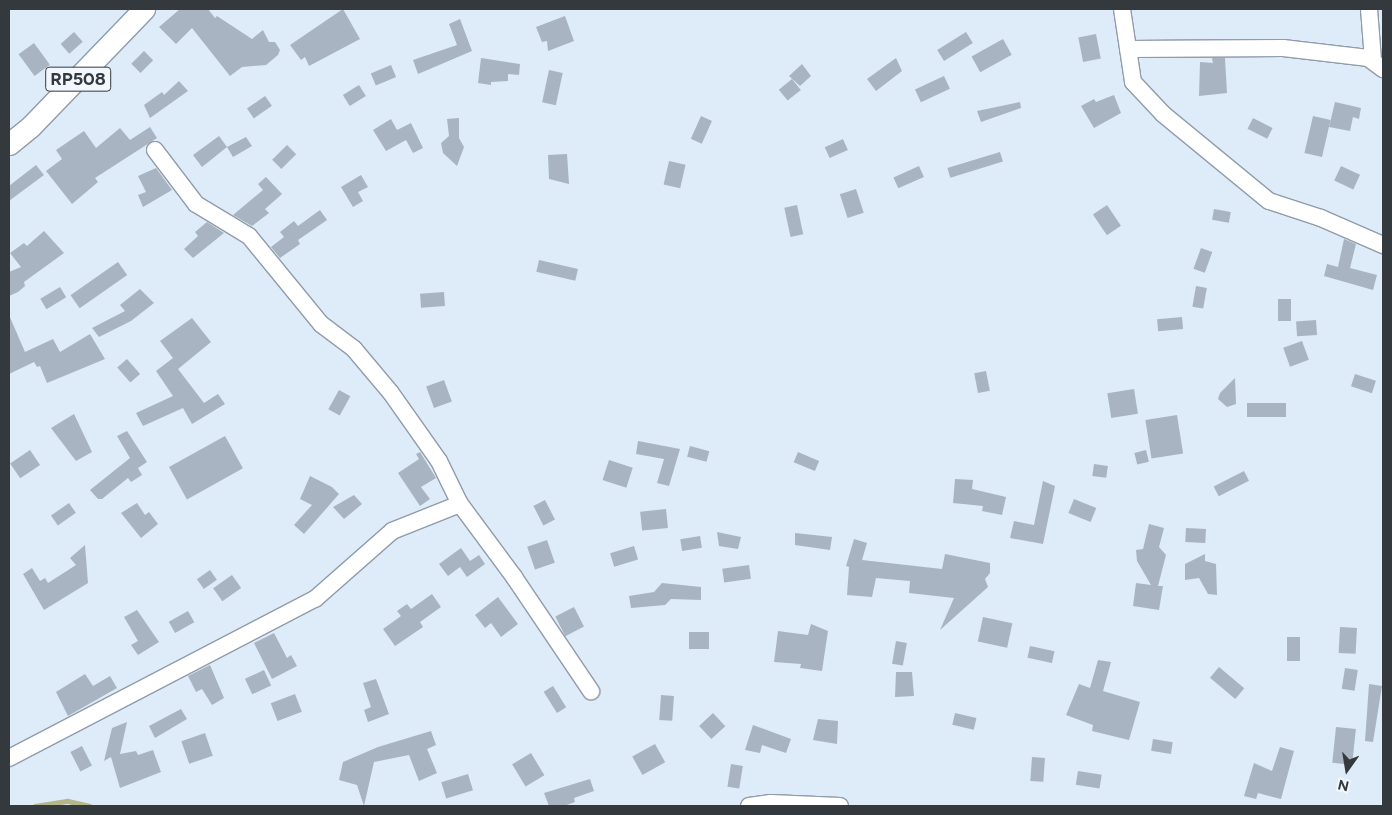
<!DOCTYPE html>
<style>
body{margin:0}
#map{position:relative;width:1392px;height:815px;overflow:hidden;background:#deebf9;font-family:Figtree,sans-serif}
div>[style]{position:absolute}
.stream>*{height:4.5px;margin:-2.25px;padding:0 2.25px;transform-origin:2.25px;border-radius:2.25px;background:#b4b78a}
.building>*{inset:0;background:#a8b4c2;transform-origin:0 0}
.roads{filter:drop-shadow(1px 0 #909caa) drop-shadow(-1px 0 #909caa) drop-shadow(0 1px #909caa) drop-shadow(0 -1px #909caa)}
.minor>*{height:16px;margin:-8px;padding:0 8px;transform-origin:8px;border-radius:8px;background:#fff}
.major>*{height:21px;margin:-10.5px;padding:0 10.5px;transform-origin:10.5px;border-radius:10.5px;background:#fff}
span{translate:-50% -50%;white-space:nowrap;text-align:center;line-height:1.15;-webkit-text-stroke:5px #f2f7fd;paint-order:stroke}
.shield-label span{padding:1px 4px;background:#f2f7fd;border:1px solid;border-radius:4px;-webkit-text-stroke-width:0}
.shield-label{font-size:18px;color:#34393e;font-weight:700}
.frame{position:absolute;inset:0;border:10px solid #34393e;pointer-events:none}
.north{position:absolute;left:1322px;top:745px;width:50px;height:50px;-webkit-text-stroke:4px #f2f7fd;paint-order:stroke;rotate:193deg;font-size:14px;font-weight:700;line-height:20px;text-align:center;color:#34393e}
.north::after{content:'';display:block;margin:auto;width:18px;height:22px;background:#34393e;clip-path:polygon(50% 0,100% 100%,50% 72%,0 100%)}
</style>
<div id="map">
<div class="stream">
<i style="left:35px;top:806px;width:33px;rotate:-9deg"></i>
<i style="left:68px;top:801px;width:22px;rotate:13deg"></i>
</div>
<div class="building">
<i style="clip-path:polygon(180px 9px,208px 9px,215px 18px,217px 16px,252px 39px,263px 30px,269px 42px,275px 42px,280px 50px,278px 55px,266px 65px,242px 67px,230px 76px,192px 28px,176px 44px,159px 27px)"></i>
<i style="clip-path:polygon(343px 9px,360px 39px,309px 66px,305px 57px,301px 60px,290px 45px)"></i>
<i style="clip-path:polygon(565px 16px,574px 41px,548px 51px,547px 41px,542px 42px,536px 27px)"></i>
<i style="clip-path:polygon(460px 19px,472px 51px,418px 74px,413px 60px,457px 45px,449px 24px)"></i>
<i style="left:74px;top:32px;width:13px;height:18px;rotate:48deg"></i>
<i style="left:966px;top:32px;width:13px;height:34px;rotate:58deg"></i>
<i style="left:1096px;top:34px;width:25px;height:18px;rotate:79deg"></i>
<i style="left:1003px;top:39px;width:18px;height:36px;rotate:61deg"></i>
<i style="left:34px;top:43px;width:27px;height:19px;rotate:54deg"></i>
<i style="left:144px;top:51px;width:13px;height:18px;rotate:45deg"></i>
<i style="clip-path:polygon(481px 58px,520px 64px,519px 75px,508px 74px,508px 81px,491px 82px,491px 85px,478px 83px)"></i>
<i style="clip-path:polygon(896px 58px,902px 71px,876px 91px,867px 79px)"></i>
<i style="clip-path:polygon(1212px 58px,1225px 58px,1227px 93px,1199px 96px,1200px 62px,1213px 63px)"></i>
<i style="clip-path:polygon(802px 64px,811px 76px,800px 86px,789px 76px)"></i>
<i style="left:391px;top:65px;width:13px;height:22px;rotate:67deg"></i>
<i style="left:549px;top:70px;width:14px;height:33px;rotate:12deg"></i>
<i style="left:944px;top:76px;width:14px;height:32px;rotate:65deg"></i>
<i style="left:792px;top:79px;width:14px;height:17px;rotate:51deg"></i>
<i style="clip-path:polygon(179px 81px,188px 91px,150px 118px,144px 105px,162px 92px,164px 95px)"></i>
<i style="left:359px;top:85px;width:13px;height:19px;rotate:58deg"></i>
<i style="clip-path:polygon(1114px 95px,1121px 113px,1094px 128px,1081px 106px,1094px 99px,1096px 102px)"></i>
<i style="left:265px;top:96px;width:12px;height:22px;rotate:55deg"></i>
<i style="clip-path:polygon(1020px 102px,1021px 108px,981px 122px,977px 111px)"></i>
<i style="clip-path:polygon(1335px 102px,1361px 108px,1359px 119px,1353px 117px,1350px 131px,1329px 127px)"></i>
<i style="left:701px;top:116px;width:12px;height:25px;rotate:24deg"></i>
<i style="left:1313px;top:116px;width:18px;height:38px;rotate:13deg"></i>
<i style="clip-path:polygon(459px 118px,459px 138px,464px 147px,457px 166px,443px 153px,441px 143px,449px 136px,447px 119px)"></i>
<i style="left:1253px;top:118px;width:22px;height:12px;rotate:27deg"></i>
<i style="clip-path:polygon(391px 119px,397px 130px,411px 123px,423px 148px,413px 153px,406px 140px,386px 151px,373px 130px)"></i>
<i style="clip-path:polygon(150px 127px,157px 138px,95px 178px,98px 182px,72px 204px,46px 171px,62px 159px,56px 150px,84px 131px,96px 148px,120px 128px,130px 140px)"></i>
<i style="clip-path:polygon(219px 136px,227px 147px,246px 137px,252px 146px,233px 157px,227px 147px,202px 167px,193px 155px)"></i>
<i style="left:843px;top:139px;width:12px;height:20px;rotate:66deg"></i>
<i style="left:287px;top:145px;width:13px;height:21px;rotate:45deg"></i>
<i style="left:1000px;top:152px;width:10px;height:55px;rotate:73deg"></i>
<i style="clip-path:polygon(567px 154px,569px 184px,549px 179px,548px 155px)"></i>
<i style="left:669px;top:161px;width:17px;height:24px;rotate:13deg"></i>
<i style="clip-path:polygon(36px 165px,44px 175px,9px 201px,9px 186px)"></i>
<i style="left:919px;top:166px;width:12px;height:28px;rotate:66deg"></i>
<i style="left:1341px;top:166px;width:21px;height:16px;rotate:25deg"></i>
<i style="clip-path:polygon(156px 168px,172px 190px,143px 207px,138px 195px,146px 192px,138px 176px)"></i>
<i style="clip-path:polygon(361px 175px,368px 187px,358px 192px,363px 201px,353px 207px,341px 187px)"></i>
<i style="clip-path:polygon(266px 177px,282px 194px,265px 209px,269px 213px,252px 226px,233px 215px,263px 190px,258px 184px)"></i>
<i style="left:856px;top:189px;width:25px;height:17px;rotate:72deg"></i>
<i style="left:797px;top:205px;width:30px;height:13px;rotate:78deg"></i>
<i style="left:1107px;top:205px;width:25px;height:17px;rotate:56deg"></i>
<i style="left:1214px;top:209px;width:17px;height:11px;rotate:10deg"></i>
<i style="clip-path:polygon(320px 210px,327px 220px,298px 240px,300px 244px,280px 258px,271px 247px,284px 237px,280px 232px,294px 221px,298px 226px)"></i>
<i style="clip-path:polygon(207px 222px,224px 233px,193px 258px,184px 249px,198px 236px,195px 232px)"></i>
<i style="clip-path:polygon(44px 231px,64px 253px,24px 282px,25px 286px,18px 292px,9px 296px,9px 272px,21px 267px,10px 253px,24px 243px,27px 246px)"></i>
<i style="clip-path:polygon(1344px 239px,1356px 244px,1350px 268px,1377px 275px,1373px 290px,1324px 276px,1327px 264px,1338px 267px)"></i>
<i style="left:1201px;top:248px;width:12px;height:22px;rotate:20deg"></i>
<i style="left:539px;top:260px;width:40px;height:12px;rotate:13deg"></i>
<i style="left:118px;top:262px;width:16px;height:58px;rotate:55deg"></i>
<i style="left:1196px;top:286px;width:11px;height:21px;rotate:10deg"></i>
<i style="left:60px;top:287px;width:12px;height:23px;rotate:59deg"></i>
<i style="clip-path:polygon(140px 289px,154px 303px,131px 321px,99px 337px,92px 328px,125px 311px,120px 305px)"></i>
<i style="left:444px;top:292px;width:14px;height:24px;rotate:86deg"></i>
<i style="left:1278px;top:299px;width:13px;height:22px"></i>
<i style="clip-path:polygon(9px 315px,25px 352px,53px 339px,60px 352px,90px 334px,105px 359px,47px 383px,40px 366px,37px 367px,34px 362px,9px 374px)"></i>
<i style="left:1182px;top:317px;width:12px;height:25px;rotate:85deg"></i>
<i style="clip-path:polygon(192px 318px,211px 342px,178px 369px,204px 403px,218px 394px,225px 404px,192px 424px,183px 408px,143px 426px,136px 413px,173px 396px,156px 371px,173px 358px,160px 341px)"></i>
<i style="left:1316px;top:320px;width:15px;height:20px;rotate:86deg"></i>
<i style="left:1302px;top:341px;width:20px;height:20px;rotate:70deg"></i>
<i style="left:127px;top:359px;width:20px;height:13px;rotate:49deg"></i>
<i style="left:986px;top:371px;width:20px;height:12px;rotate:79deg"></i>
<i style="left:1355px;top:374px;width:22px;height:13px;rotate:18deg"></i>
<i style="clip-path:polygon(1235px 378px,1236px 404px,1227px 407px,1218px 399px,1220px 393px)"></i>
<i style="left:444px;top:380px;width:23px;height:19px;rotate:70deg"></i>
<i style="left:1134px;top:389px;width:25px;height:27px;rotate:81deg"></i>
<i style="left:339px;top:390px;width:13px;height:22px;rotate:29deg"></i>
<i style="left:1286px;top:403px;width:14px;height:39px;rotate:90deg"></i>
<i style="clip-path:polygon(74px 414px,92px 452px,76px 461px,51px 428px)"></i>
<i style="left:1177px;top:415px;width:39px;height:32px;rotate:81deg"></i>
<i style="clip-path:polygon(127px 431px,147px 462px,138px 468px,142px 475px,131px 482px,128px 478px,102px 499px,98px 499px,90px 490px,130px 458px,117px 436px)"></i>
<i style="left:225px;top:436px;width:37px;height:64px;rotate:61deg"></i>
<i style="clip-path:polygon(638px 441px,680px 449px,669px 486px,657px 483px,664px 459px,636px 454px)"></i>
<i style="left:690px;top:446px;width:20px;height:11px;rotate:15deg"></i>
<i style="left:30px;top:450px;width:18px;height:24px;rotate:56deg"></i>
<i style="left:1146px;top:450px;width:12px;height:12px;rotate:76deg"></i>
<i style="clip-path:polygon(420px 452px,436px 478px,421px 487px,430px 499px,420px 506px,398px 473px,419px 459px,416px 454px)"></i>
<i style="left:798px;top:452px;width:23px;height:11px;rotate:23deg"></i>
<i style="left:609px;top:460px;width:25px;height:21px;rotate:18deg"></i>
<i style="left:1094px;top:464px;width:14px;height:12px;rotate:8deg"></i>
<i style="left:1244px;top:471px;width:11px;height:34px;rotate:63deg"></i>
<i style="clip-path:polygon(310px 476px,332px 487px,339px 494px,304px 534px,294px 525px,312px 505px,300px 499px)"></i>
<i style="clip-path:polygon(955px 479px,973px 480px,972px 489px,1006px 497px,1002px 515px,982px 511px,983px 506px,953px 503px)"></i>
<i style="clip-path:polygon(1043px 481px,1055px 486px,1043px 544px,1010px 538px,1014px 521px,1034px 525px)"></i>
<i style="clip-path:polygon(354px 495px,362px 504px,344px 519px,333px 507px)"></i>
<i style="left:1074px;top:499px;width:24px;height:15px;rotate:22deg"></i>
<i style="left:545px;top:500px;width:22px;height:13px;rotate:63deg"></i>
<i style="left:69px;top:503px;width:12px;height:22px;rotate:55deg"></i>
<i style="clip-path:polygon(137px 503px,145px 515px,149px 512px,158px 524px,141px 538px,121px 513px)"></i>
<i style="left:666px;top:509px;width:19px;height:26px;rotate:84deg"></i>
<i style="clip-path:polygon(1149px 524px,1164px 528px,1159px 547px,1166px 555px,1158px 586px,1163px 586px,1159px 610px,1133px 606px,1136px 583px,1151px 585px,1137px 561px,1136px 550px,1143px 549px)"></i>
<i style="left:1186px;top:528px;width:20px;height:14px;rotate:3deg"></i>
<i style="clip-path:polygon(717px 532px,741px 537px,738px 549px,719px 546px)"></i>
<i style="clip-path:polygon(795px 533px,832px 537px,830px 550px,795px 545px)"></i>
<i style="left:700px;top:536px;width:12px;height:20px;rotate:81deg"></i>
<i style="clip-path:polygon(854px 539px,867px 543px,862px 560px,942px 569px,945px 554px,990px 563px,990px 573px,985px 579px,988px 587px,940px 630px,954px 598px,909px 593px,910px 581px,876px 578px,872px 597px,847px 595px,849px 567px,846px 566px)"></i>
<i style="left:547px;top:540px;width:24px;height:21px;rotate:71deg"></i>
<i style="clip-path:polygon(85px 545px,88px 583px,44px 610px,23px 574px,32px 568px,40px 581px,45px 578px,48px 583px,76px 565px,70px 558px)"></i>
<i style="left:634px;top:546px;width:14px;height:25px;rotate:73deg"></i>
<i style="clip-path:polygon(461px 548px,470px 561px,479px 555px,485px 564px,467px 577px,460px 567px,448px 576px,439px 564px)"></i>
<i style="clip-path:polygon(1205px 554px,1205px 561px,1216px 564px,1217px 595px,1208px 594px,1199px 578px,1185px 580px,1185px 564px)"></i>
<i style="left:749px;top:565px;width:14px;height:27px;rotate:82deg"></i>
<i style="left:210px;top:570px;width:12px;height:16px;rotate:55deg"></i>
<i style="left:232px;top:575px;width:16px;height:23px;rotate:55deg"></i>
<i style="clip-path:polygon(662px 583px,701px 587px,701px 600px,671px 599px,665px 605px,631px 608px,629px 596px,654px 592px)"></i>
<i style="clip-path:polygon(432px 594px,441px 607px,420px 622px,423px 627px,395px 646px,383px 629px,401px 616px,397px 611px,407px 604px,411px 609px)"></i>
<i style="clip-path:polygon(498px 597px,518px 624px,501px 637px,491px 623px,485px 628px,475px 615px)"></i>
<i style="left:574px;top:607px;width:22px;height:21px;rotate:63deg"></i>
<i style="clip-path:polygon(137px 610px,159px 642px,138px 655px,131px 645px,138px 641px,124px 617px)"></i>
<i style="left:188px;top:611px;width:13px;height:22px;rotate:61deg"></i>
<i style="left:983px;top:617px;width:30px;height:25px;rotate:12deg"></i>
<i style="clip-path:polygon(811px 624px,828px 631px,822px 671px,800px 668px,801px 664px,774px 662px,778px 631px,808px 635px)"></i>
<i style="left:1340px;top:627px;width:17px;height:26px;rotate:3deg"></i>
<i style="left:689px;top:632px;width:20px;height:17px"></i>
<i style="clip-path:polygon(274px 633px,287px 658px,291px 655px,297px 666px,272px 679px,254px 643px)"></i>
<i style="left:1287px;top:637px;width:13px;height:24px"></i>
<i style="left:896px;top:641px;width:11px;height:23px;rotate:10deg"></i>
<i style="left:1030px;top:646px;width:25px;height:12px;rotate:12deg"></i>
<i style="clip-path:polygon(1098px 660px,1111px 662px,1103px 691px,1140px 702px,1129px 740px,1092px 731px,1093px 725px,1066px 715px,1079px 684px,1090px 688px)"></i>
<i style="clip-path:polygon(210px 665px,224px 698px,212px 705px,202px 689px,196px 692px,188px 676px)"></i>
<i style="left:1219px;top:667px;width:33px;height:14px;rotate:40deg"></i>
<i style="left:1345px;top:668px;width:13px;height:21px;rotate:9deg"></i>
<i style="left:264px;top:670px;width:17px;height:21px;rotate:65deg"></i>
<i style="clip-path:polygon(896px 672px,912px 672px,914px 696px,895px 697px)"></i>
<i style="clip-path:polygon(85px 674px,93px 686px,110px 676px,117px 688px,68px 716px,56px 692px)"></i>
<i style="clip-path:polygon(376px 679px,389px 714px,368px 722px,364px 710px,371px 707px,363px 683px)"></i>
<i style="clip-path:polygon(1369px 684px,1382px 686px,1373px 742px,1365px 741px)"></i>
<i style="left:553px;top:686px;width:25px;height:11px;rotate:58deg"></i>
<i style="left:295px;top:694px;width:19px;height:26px;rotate:69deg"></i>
<i style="left:661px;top:695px;width:13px;height:25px;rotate:4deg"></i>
<i style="clip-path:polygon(181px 709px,187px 719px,155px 738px,149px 726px)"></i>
<i style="left:713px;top:713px;width:18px;height:19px;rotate:47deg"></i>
<i style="left:955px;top:713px;width:22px;height:12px;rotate:13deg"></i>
<i style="clip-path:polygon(818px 719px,838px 721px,837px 744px,813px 740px)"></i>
<i style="clip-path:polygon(127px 722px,120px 754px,136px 751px,138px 755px,153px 750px,161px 772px,120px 788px,111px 757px,104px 761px,112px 728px)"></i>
<i style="clip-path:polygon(753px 725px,791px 739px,786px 753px,762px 745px,760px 753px,745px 750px)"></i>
<i style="left:1336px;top:727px;width:20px;height:36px;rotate:6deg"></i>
<i style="clip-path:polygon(431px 731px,436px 745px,427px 749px,437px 773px,419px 781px,409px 755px,374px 762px,364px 806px,357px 785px,339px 780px,343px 762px,378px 747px)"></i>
<i style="left:205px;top:733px;width:24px;height:25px;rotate:71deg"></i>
<i style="left:1153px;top:739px;width:20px;height:12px;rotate:9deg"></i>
<i style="left:655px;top:744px;width:21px;height:26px;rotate:61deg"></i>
<i style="left:82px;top:746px;width:22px;height:13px;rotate:63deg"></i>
<i style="clip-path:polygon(1280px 747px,1294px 751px,1281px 799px,1258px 793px,1256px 799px,1244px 796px,1254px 763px,1272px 771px)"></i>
<i style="left:531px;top:753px;width:26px;height:22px;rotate:59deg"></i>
<i style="left:1032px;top:757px;width:13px;height:24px;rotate:4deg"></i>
<i style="left:731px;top:764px;width:12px;height:23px;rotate:9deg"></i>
<i style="left:1078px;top:771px;width:24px;height:14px;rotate:9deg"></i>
<i style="left:468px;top:774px;width:17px;height:28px;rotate:73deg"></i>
<i style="clip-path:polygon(590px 779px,594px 791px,574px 798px,575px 802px,564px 806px,549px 806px,544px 793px)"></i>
</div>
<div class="roads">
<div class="minor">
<i style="left:1122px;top:9px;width:74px;rotate:81.4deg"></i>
<i style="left:1133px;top:82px;width:44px;rotate:46.8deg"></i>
<i style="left:1163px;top:114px;width:137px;rotate:39.4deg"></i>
<i style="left:1269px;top:201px;width:55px;rotate:18.1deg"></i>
<i style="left:1321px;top:218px;width:68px;rotate:23.5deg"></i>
<i style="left:1369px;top:9px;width:51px;rotate:85.5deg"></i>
<i style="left:1128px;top:49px;width:155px;rotate:-0.4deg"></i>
<i style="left:1283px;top:48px;width:86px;rotate:6.7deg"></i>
<i style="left:1368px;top:58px;width:19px;rotate:36deg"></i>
<i style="left:155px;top:150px;width:68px;rotate:52.8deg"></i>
<i style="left:196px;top:204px;width:62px;rotate:31.1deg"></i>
<i style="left:249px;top:236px;width:114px;rotate:50.7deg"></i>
<i style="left:321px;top:324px;width:41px;rotate:37.1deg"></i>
<i style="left:354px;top:349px;width:57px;rotate:49.9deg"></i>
<i style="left:391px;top:393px;width:83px;rotate:54.8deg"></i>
<i style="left:439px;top:461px;width:48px;rotate:64deg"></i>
<i style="left:460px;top:504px;width:91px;rotate:53.5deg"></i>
<i style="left:514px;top:577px;width:138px;rotate:56deg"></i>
<i style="left:9px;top:758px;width:345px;rotate:-27.5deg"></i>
<i style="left:315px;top:599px;width:103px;rotate:-41.4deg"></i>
<i style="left:392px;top:531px;width:73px;rotate:-21.7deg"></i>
<i style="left:749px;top:806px;width:22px;rotate:-8deg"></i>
<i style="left:771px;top:803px;width:69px;rotate:2.5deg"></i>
</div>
<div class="major">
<i style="left:9px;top:144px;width:28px;rotate:-39deg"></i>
<i style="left:31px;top:126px;width:163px;rotate:-46deg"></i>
</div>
</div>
<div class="shield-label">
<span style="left:78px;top:79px">RP508</span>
</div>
<div class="frame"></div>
<div class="north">N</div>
</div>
